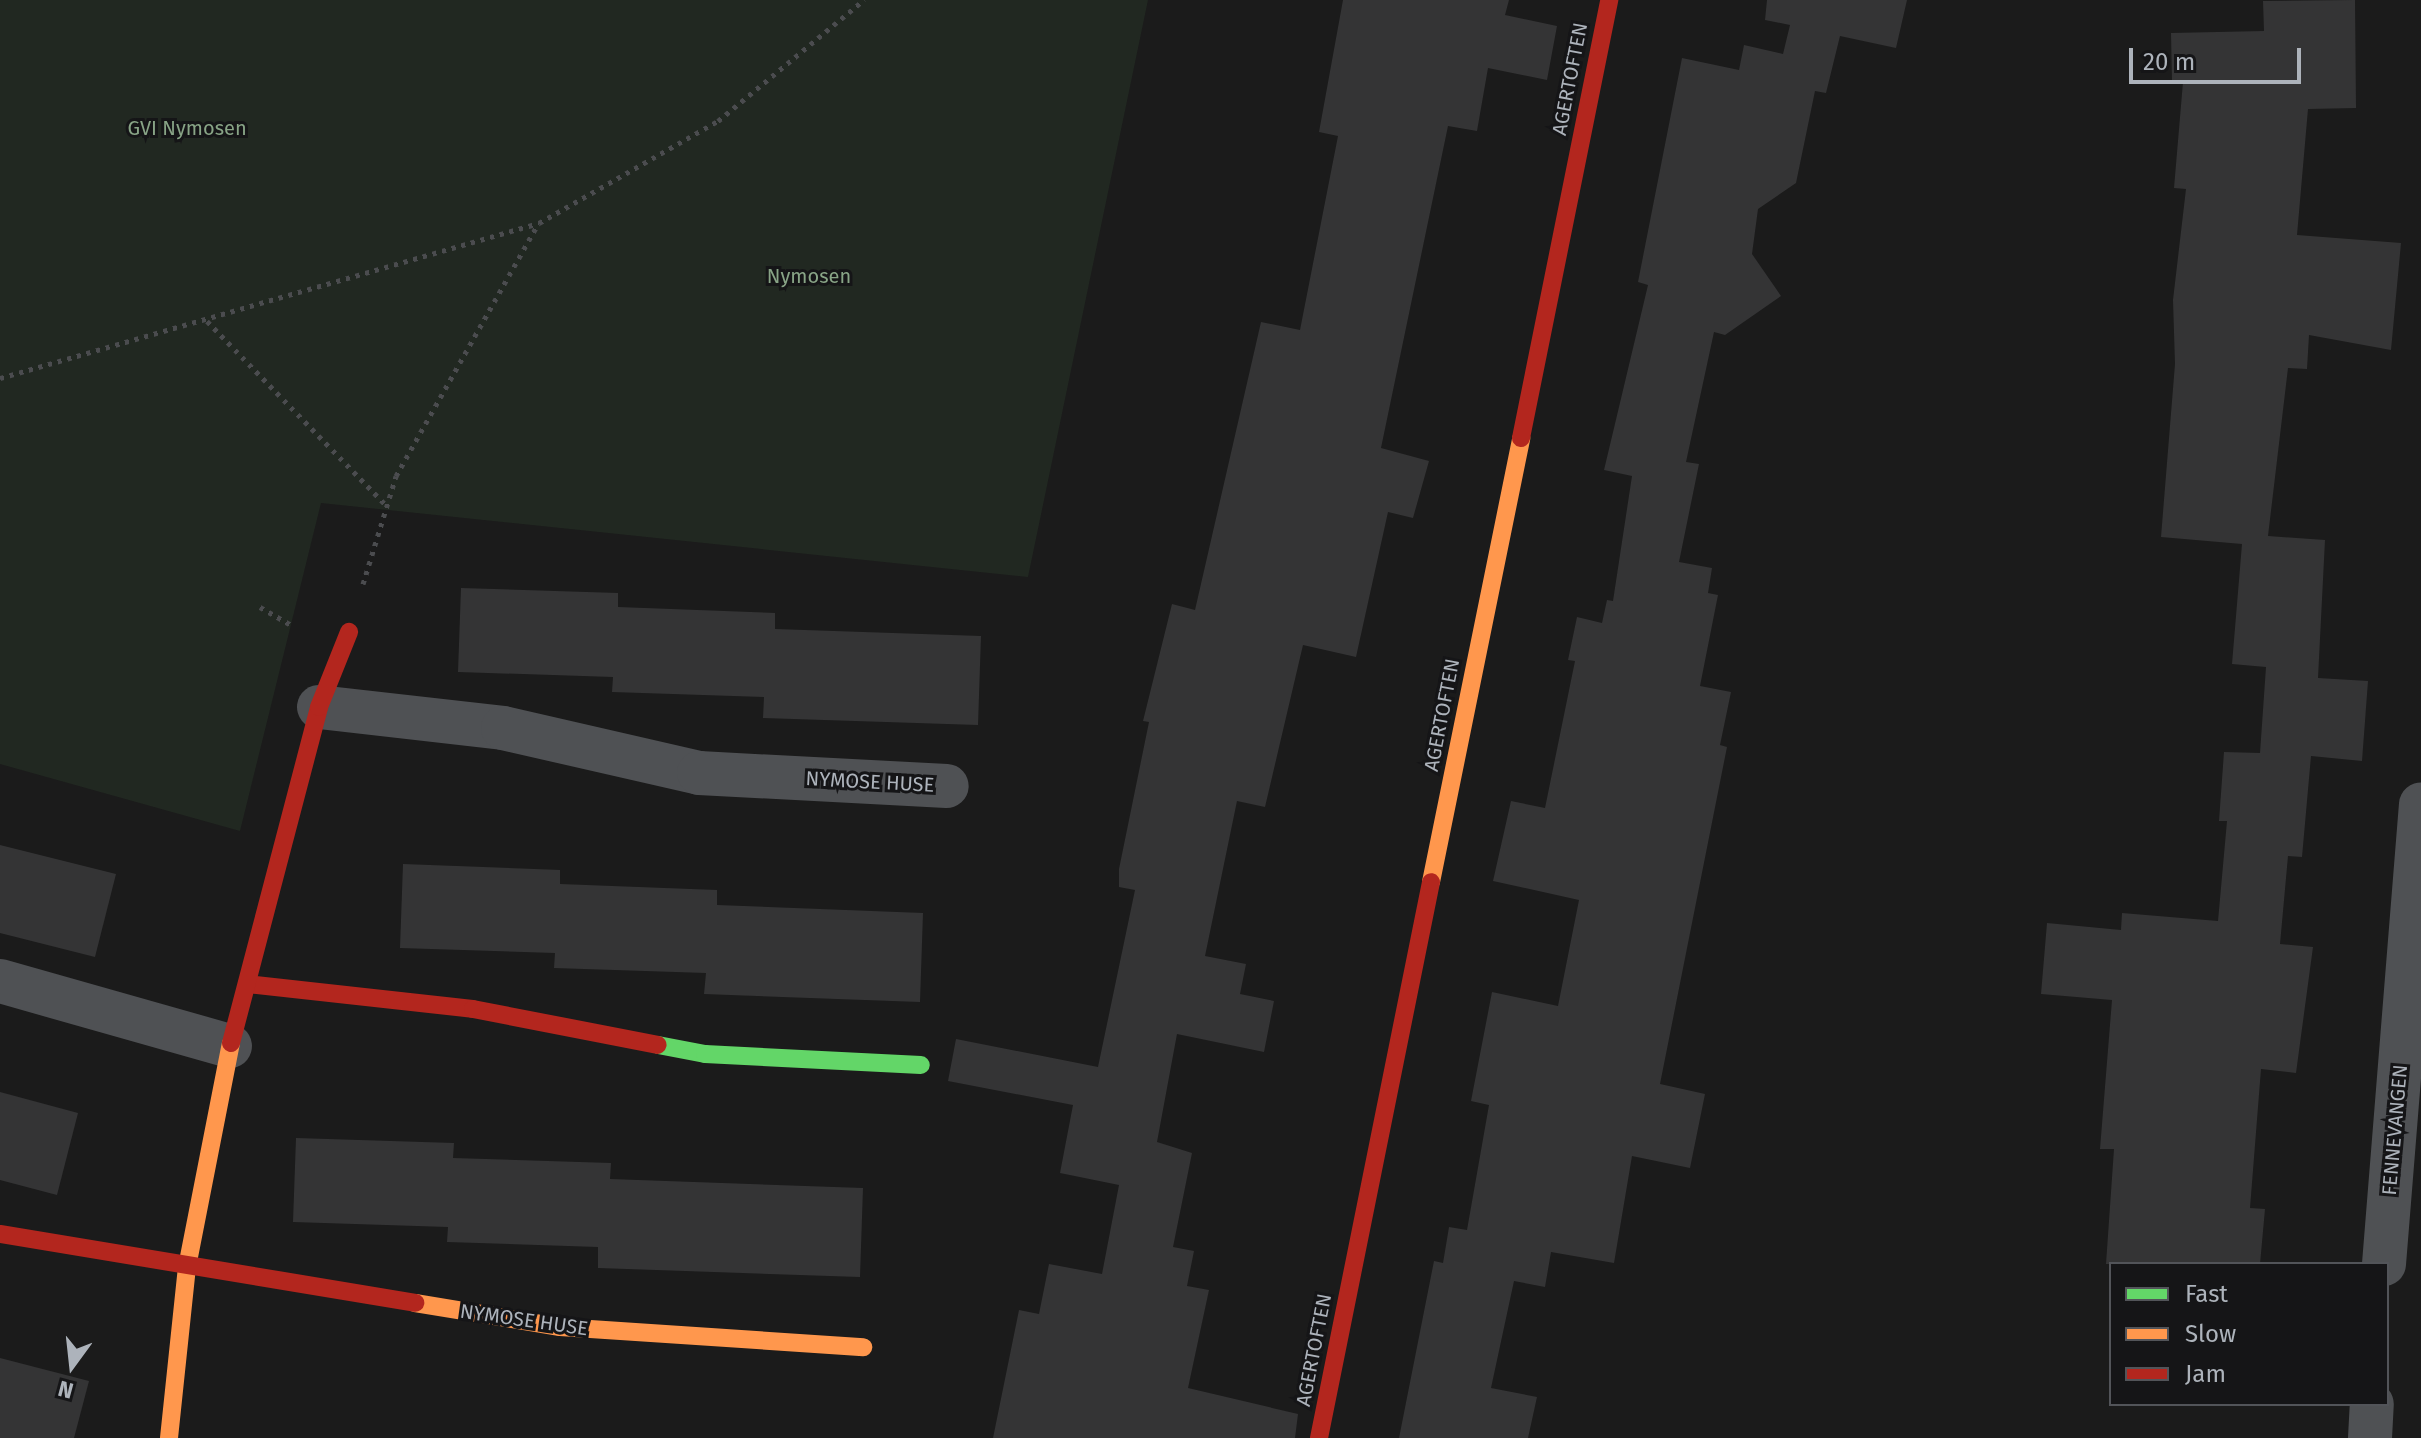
<!DOCTYPE html>
<style>
body{margin:0}
#map{position:relative;width:2421px;height:1438px;overflow:hidden;background:#1b1b1b;font-family:"Fira Sans",sans-serif}
div>[style]{position:absolute}
.green>*{inset:0;background:#212821}
.building>*{inset:0;background:#343435}
.path>*{height:5px;margin-top:-2.5px;transform-origin:0;background:repeating-linear-gradient(90deg,#4b4c4f 0 4px,transparent 0 10px)}
.street>*{height:44px;margin:-22px;padding:0 22px;transform-origin:22px;border-radius:22px;background:#4f5154}
.fast>*{height:18px;margin:-9px;padding:0 9px;transform-origin:9px;border-radius:9px;background:#63d668}
.slow>*{height:18px;margin:-9px;padding:0 9px;transform-origin:9px;border-radius:9px;background:#ff974d}
.jam>*{height:18px;margin:-9px;padding:0 9px;transform-origin:9px;border-radius:9px;background:#b3261e}
span{translate:-50% -50%;white-space:nowrap;text-align:center;line-height:1.15;-webkit-text-stroke:6px #151517;paint-order:stroke}
.street-label{font-size:20px;color:#adb3bb}
.park-label{font-size:20px;color:#88a486}
.legend{position:absolute;left:2109px;top:1262px;width:280px;height:144px;box-sizing:border-box;background:#151517;border:2px solid #525459;margin:0;padding:10px 14px;list-style:none;font-size:24px;color:#adb3bb}
.legend li{display:flex;align-items:center;gap:16px;height:40px}
.legend b{width:40px;border:2px solid #525459}
.north{position:absolute;left:32px;top:1326px;width:80px;height:80px;-webkit-text-stroke:6px #151517;paint-order:stroke;rotate:195deg;font-size:22px;font-weight:700;line-height:32px;text-align:center;color:#adb3bb}
.north::after{content:'';display:block;margin:auto;width:28px;height:36px;background:#adb3bb;clip-path:polygon(50% 0,100% 100%,50% 72%,0 100%)}
.scale{position:absolute;left:2129px;top:48px;width:172px;height:36px;box-sizing:border-box;border:4px solid #adb3bb;border-top:0;padding-left:10px;font-size:24px;line-height:28px;white-space:nowrap;color:#adb3bb;-webkit-text-stroke:6px #151517;paint-order:stroke}
</style>
<div id="map">
<div class="green">
<i style="clip-path:polygon(0 0,1148px 0,1028px 577px,321px 503px,240px 831px,0 764px)"></i>
</div>
<div class="building">
<i style="clip-path:polygon(1343px 0,1509px 0,1505px 15px,1557px 26px,1547px 80px,1488px 68px,1477px 131px,1448px 126px,1381px 448px,1429px 461px,1413px 518px,1388px 512px,1356px 657px,1303px 645px,1265px 807px,1237px 801px,1205px 956px,1246px 964px,1240px 994px,1274px 1001px,1264px 1052px,1177px 1034px,1157px 1142px,1192px 1153px,1173px 1247px,1194px 1251px,1187px 1286px,1209px 1290px,1188px 1388px,1298px 1414px,1295px 1438px,993px 1438px,1019px 1310px,1039px 1314px,1049px 1264px,1102px 1274px,1119px 1185px,1060px 1173px,1073px 1105px,948px 1081px,956px 1039px,1098px 1067px,1135px 890px,1119px 887px,1119px 869px,1149px 722px,1143px 721px,1172px 604px,1195px 610px,1261px 322px,1300px 330px,1338px 136px,1319px 132px)"></i>
<i style="clip-path:polygon(1767px 0,1907px 0,1896px 48px,1840px 36px,1826px 93px,1815px 91px,1796px 183px,1758px 209px,1752px 254px,1781px 296px,1725px 335px,1714px 332px,1686px 462px,1699px 464px,1679px 562px,1712px 568px,1708px 593px,1718px 595px,1700px 686px,1731px 692px,1720px 745px,1727px 747px,1660px 1084px,1705px 1094px,1690px 1168px,1632px 1156px,1614px 1263px,1551px 1252px,1545px 1287px,1514px 1281px,1491px 1388px,1537px 1397px,1528px 1438px,1399px 1438px,1434px 1261px,1443px 1263px,1449px 1227px,1467px 1230px,1489px 1105px,1471px 1101px,1492px 992px,1558px 1006px,1579px 900px,1493px 881px,1511px 801px,1545px 808px,1575px 661px,1568px 660px,1577px 617px,1602px 623px,1607px 600px,1613px 601px,1632px 476px,1604px 470px,1648px 285px,1638px 282px,1682px 58px,1739px 70px,1744px 45px,1783px 54px,1790px 25px,1765px 20px)"></i>
<i style="clip-path:polygon(2355px 0,2356px 108px,2308px 109px,2297px 235px,2401px 243px,2391px 350px,2309px 335px,2307px 369px,2288px 368px,2268px 536px,2325px 540px,2318px 678px,2368px 681px,2362px 761px,2311px 756px,2302px 857px,2288px 856px,2280px 944px,2313px 947px,2296px 1073px,2261px 1069px,2250px 1208px,2265px 1209px,2260px 1264px,2106px 1264px,2114px 1149px,2100px 1149px,2112px 1000px,2041px 994px,2047px 923px,2121px 930px,2122px 913px,2218px 921px,2227px 821px,2219px 821px,2224px 752px,2260px 753px,2266px 667px,2232px 664px,2242px 544px,2161px 537px,2175px 364px,2173px 300px,2186px 189px,2174px 188px,2183px 82px,2172px 82px,2171px 33px,2264px 31px,2263px 1px)"></i>
<i style="clip-path:polygon(461px 588px,618px 593px,618px 607px,775px 613px,775px 629px,981px 636px,978px 725px,763px 718px,764px 697px,612px 692px,613px 677px,458px 672px)"></i>
<i style="clip-path:polygon(0 845px,116px 874px,95px 957px,0 933px)"></i>
<i style="clip-path:polygon(403px 864px,560px 870px,560px 884px,717px 890px,717px 905px,923px 913px,920px 1002px,704px 994px,706px 973px,554px 968px,555px 953px,400px 948px)"></i>
<i style="clip-path:polygon(0 1092px,78px 1113px,57px 1195px,0 1180px)"></i>
<i style="clip-path:polygon(296px 1138px,454px 1143px,453px 1158px,611px 1163px,610px 1179px,863px 1188px,860px 1277px,598px 1268px,598px 1247px,447px 1242px,448px 1227px,293px 1222px)"></i>
<i style="clip-path:polygon(0 1358px,89px 1381px,74px 1438px,0 1438px)"></i>
</div>
<div class="path">
<i style="left:207px;top:321px;width:258px;rotate:45.8deg"></i>
<i style="left:0;top:378px;width:561px;rotate:-16.04deg"></i>
<i style="left:539px;top:223px;width:206px;rotate:-29.7deg"></i>
<i style="left:718px;top:121px;width:190px;rotate:-39.7deg"></i>
<i style="left:363px;top:584px;width:113px;rotate:-73deg"></i>
<i style="left:396px;top:476px;width:289px;rotate:-60.6deg"></i>
<i style="left:260px;top:607px;width:39px;rotate:30deg"></i>
</div>
<div class="street">
<i style="left:319px;top:707px;width:185px;rotate:6.5deg"></i>
<i style="left:503px;top:728px;width:201px;rotate:12.9deg"></i>
<i style="left:699px;top:773px;width:248px;rotate:3deg"></i>
<i style="left:0;top:981px;width:239px;rotate:15.8deg"></i>
<i style="left:2384px;top:1264px;width:461px;rotate:-85.4deg"></i>
<i style="left:2370px;top:1438px;width:34px;rotate:-87deg"></i>
</div>
<div class="fast">
<i style="left:658px;top:1045px;width:48px;rotate:10.8deg"></i>
<i style="left:705px;top:1054px;width:216px;rotate:2.9deg"></i>
</div>
<div class="slow">
<i style="left:1431px;top:882px;width:453px;rotate:-78.5deg"></i>
<i style="left:415px;top:1303px;width:147px;rotate:9.4deg"></i>
<i style="left:560px;top:1327px;width:304px;rotate:3.8deg"></i>
<i style="left:169px;top:1438px;width:172px;rotate:-84deg"></i>
<i style="left:187px;top:1267px;width:228px;rotate:-78.9deg"></i>
</div>
<div class="jam">
<i style="left:1521px;top:438px;width:447px;rotate:-78.6deg"></i>
<i style="left:247px;top:984px;width:227px;rotate:6.3deg"></i>
<i style="left:473px;top:1009px;width:188px;rotate:11deg"></i>
<i style="left:231px;top:1043px;width:347px;rotate:-75.3deg"></i>
<i style="left:319px;top:707px;width:81px;rotate:-68.2deg"></i>
<i style="left:0;top:1234px;width:421px;rotate:9.4deg"></i>
<i style="left:1319px;top:1438px;width:567px;rotate:-78.61deg"></i>
</div>
<div class="street-label">
<span style="left:1570px;top:79px;rotate:-79deg">AGERTOFTEN</span>
<span style="left:1442px;top:715px;rotate:-79deg">AGERTOFTEN</span>
<span style="left:870px;top:782px;rotate:3deg">NYMOSE HUSE</span>
<span style="left:2395px;top:1130px;rotate:-85deg">FENNEVANGEN</span>
<span style="left:524px;top:1320px;rotate:8deg">NYMOSE HUSE</span>
<span style="left:1314px;top:1350px;rotate:-79deg">AGERTOFTEN</span>
</div>
<div class="park-label">
<span style="left:187px;top:128px">GVI Nymosen</span>
<span style="left:809px;top:276px">Nymosen</span>
</div>
<ul class="legend">
<li><b style="height:10px;background:#63d668"></b>Fast</li>
<li><b style="height:10px;background:#ff974d"></b>Slow</li>
<li><b style="height:10px;background:#b3261e"></b>Jam</li>
</ul>
<div class="north">N</div>
<div class="scale">20 m</div>
</div>
